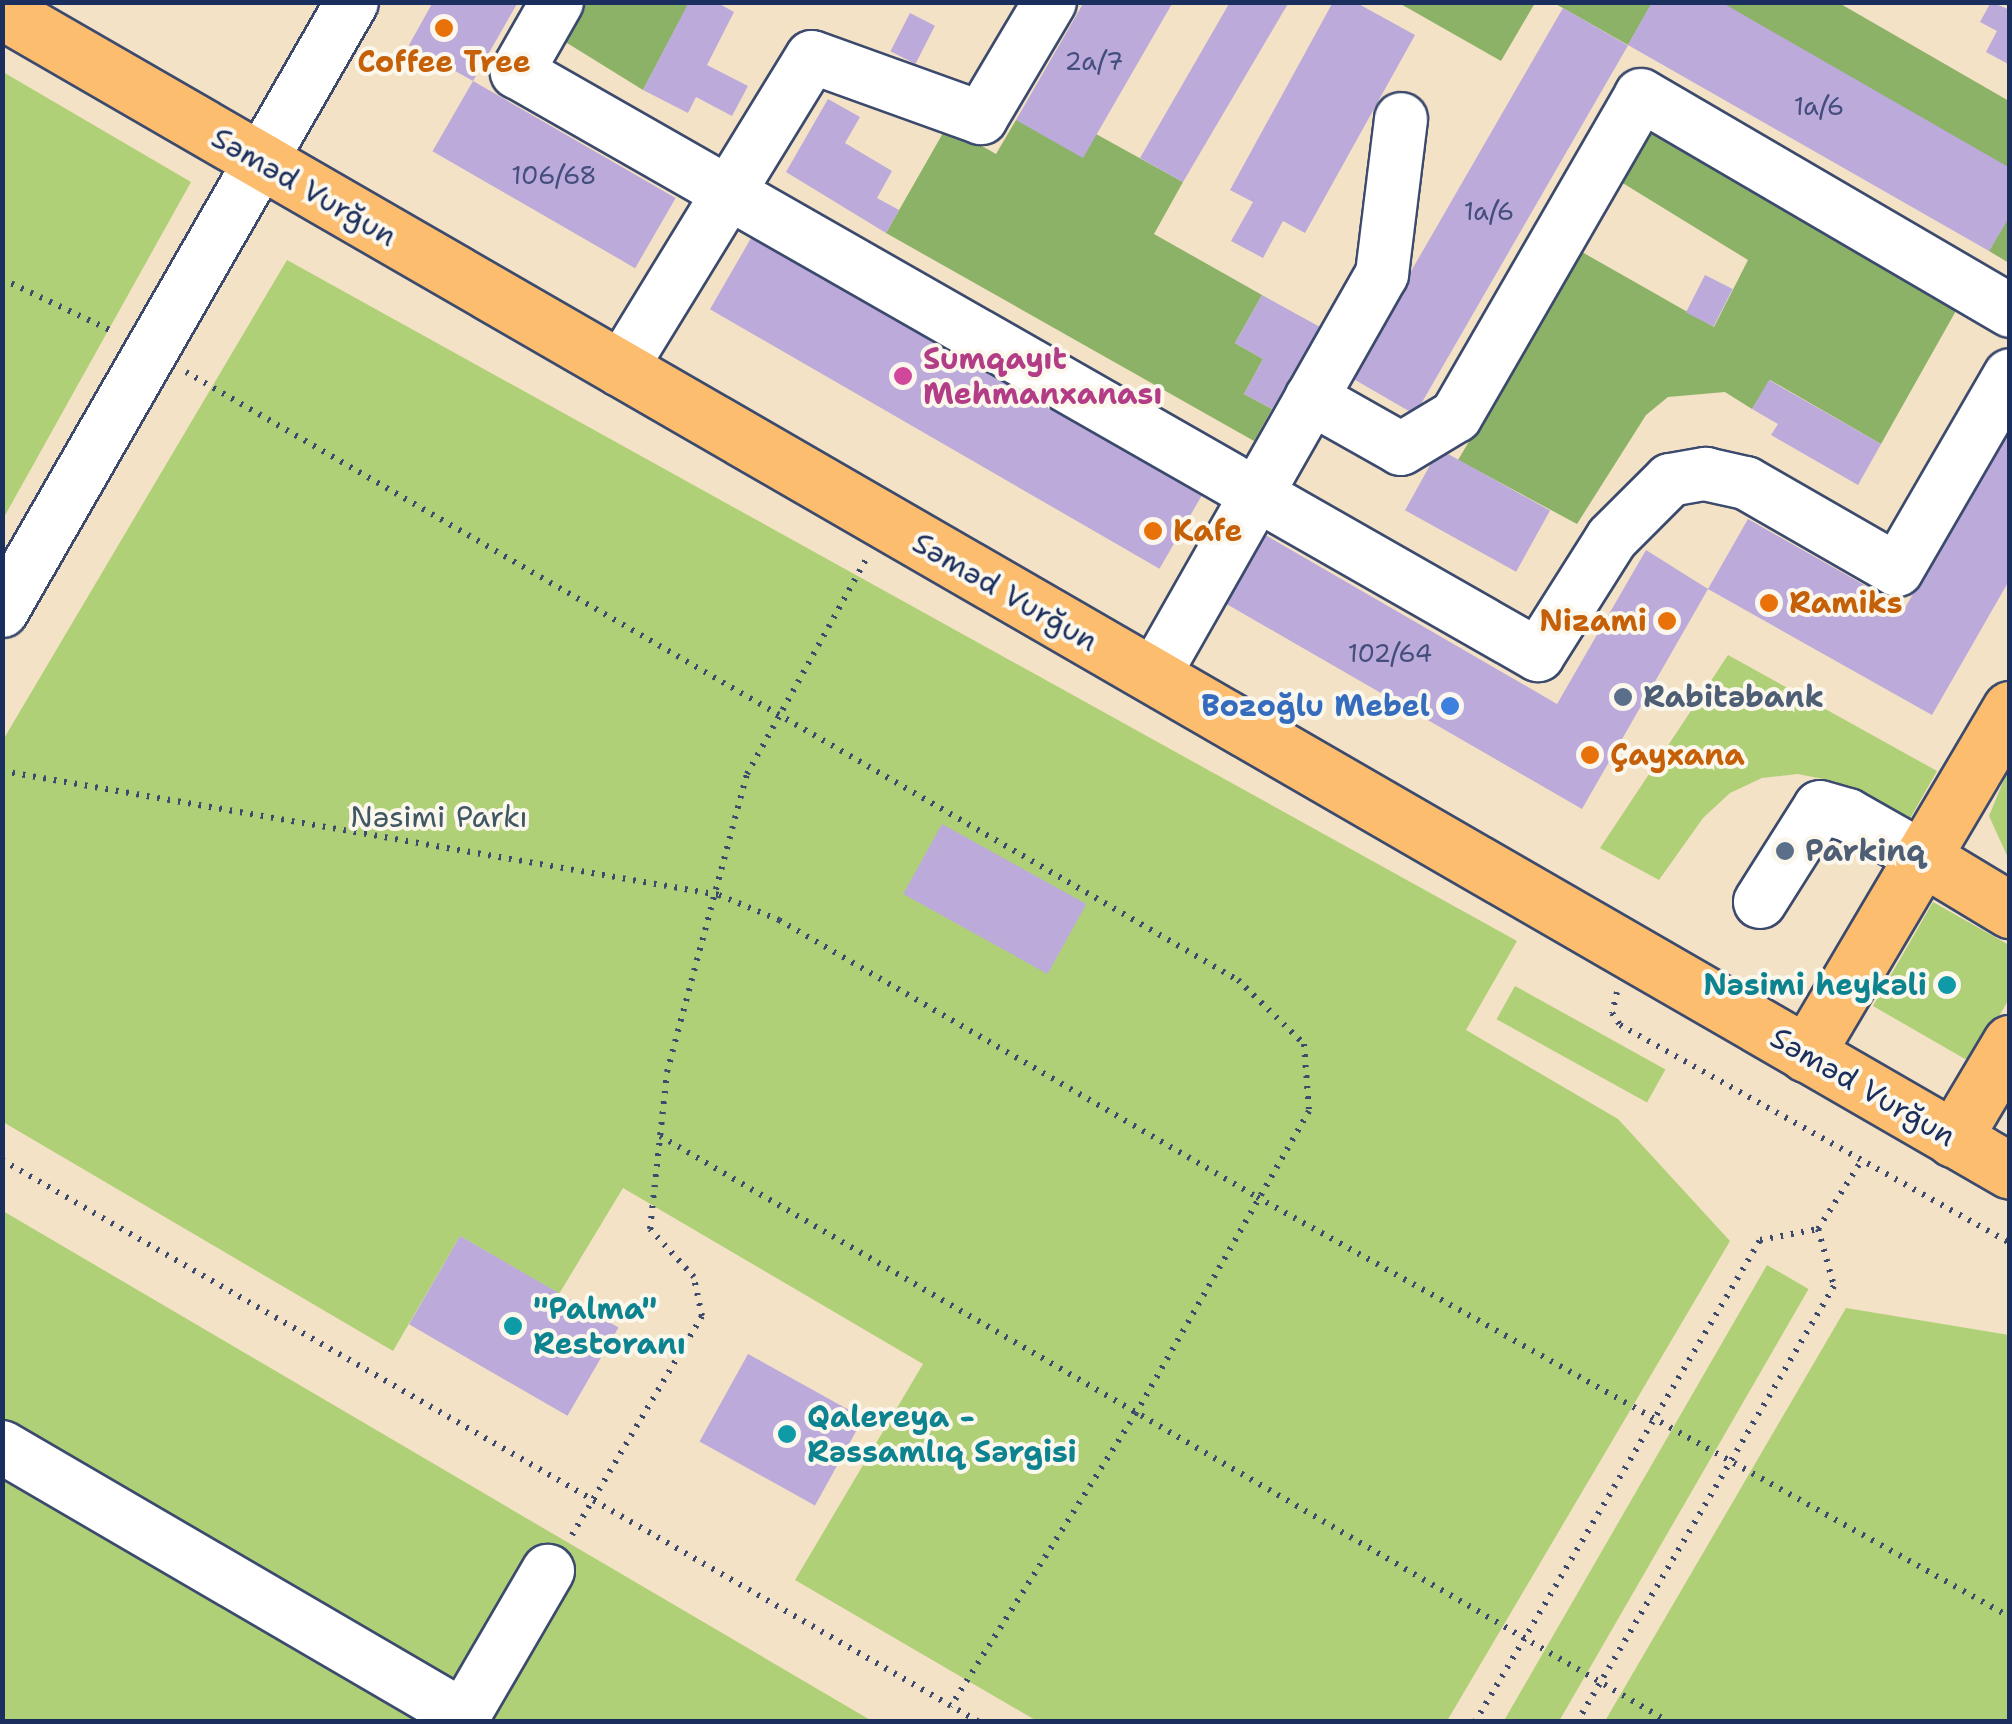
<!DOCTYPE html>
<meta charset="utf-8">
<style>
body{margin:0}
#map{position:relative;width:2012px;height:1724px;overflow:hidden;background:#f3e2c5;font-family:"Shantell Sans",sans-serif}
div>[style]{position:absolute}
.green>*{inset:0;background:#b0d078;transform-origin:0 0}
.forest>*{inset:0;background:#8cb268}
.building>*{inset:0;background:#bbaada;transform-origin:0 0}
.path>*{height:6px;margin-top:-3px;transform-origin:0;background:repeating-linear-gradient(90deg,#3b4a6d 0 2.5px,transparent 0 10.5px)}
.roads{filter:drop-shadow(2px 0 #3b4a6d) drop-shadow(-2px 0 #3b4a6d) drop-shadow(0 2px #3b4a6d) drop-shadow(0 -2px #3b4a6d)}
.minor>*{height:52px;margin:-26px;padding:0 26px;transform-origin:26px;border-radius:26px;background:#fff}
.major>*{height:55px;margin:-27.5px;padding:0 27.5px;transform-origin:27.5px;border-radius:27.5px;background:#fcbd6f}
.dots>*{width:28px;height:28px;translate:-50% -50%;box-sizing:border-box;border:5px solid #fbf7ec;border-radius:50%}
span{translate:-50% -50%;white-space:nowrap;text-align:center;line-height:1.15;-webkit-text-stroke:8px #fbf7ec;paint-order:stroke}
.number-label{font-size:25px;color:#434e7d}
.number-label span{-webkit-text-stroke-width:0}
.food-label{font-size:30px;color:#c56008;font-weight:700}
.left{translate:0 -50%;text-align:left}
.right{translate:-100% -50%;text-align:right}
.street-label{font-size:30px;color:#1b2f5e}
.hotel-label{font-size:30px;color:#b23c85;font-weight:700}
.service-label{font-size:30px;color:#4e5e75;font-weight:700}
.shop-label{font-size:30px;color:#366cbe;font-weight:700}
.park-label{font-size:30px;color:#405764}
.culture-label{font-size:30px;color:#0d838f;font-weight:700}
.frame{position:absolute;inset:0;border:5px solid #1b2f5e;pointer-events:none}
</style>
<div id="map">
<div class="green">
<i style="clip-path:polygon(3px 72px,191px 182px,3px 519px)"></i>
<i style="clip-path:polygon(287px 260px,1517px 941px,1466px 1030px,1618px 1119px,1730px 1241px,1447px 1721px,1037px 1721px,795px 1580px,923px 1364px,623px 1188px,559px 1294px,460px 1236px,393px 1351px,3px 1122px,3px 740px)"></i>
<i style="clip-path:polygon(1728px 655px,1937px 771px,1908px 822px,1833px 781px,1798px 774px,1762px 778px,1730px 793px,1703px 818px,1659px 880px,1600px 848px)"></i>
<i style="clip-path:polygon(2009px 767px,2009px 860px,1989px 816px)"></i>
<i style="clip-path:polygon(1933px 902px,2009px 945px,2009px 999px,1972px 1063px,1873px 1006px)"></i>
<i style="left:1515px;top:986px;width:172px;height:38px;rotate:29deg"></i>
<i style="clip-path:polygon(3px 1211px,872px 1721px,3px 1721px)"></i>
<i style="left:1767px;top:1265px;width:48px;height:527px;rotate:30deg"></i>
<i style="clip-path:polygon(1846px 1308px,2009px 1335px,2009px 1721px,1605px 1721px)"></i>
</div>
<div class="forest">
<i style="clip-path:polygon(580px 3px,689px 3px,643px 90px,559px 38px)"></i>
<i style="clip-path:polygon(1399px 3px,1535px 3px,1501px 61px)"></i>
<i style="clip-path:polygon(1554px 3px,1652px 3px,1628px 45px)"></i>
<i style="clip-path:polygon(1721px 3px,1839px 3px,2009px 101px,2009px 168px)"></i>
<i style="clip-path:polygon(1016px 120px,1096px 134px,1183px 182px,1154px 234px,1262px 295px,1235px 343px,1263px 359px,1244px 394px,1272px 409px,1254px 441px,886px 233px,947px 126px,996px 154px)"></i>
<i style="clip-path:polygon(1653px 132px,1957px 309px,1881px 444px,1770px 380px,1752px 409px,1725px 392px,1668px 397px,1646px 415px,1577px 524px,1458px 460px,1582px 252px,1714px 327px,1748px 260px,1621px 182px)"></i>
<i style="clip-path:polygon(2009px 216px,2009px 263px,1989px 251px)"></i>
</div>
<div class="building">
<i style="clip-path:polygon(433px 2px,518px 2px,473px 81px,409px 45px)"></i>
<i style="clip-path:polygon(689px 2px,716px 2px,734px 12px,707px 65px,748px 86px,732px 116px,696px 97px,688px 113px,643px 90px)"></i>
<i style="clip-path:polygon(1084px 2px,1173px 2px,1083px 158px,1016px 120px)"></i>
<i style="clip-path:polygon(1230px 2px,1289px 2px,1183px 182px,1140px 158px)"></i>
<i style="clip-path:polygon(1333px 2px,1355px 2px,1415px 35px,1305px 233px,1283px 221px,1263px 258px,1231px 241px,1253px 202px,1230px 190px)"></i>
<i style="clip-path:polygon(1652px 2px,1721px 2px,2010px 168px,2010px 216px,1989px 251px,1628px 45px)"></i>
<i style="clip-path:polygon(1991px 2px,2010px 10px,2010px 65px,1986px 52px,1997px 31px,1980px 22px)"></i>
<i style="left:1563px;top:8px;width:75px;height:426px;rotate:30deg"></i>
<i style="left:910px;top:13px;width:28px;height:43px;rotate:27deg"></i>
<i style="left:473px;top:81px;width:234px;height:81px;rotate:30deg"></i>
<i style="clip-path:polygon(828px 99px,860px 117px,845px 143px,892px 171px,877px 198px,899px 210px,886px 233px,786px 172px)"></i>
<i style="left:754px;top:233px;width:519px;height:88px;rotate:30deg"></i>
<i style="left:1705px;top:275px;width:31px;height:42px;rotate:27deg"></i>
<i style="clip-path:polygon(1262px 295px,1320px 327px,1272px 409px,1244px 394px,1263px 359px,1235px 343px)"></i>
<i style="clip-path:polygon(1769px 380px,1881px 444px,1858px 485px,1771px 435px,1778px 424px,1752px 409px)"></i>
<i style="clip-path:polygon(2010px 424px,2010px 579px,1932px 715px,1708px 589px,1748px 519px,1905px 608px)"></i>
<i style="left:1439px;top:449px;width:127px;height:70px;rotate:29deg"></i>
<i style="clip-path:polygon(1262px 533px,1557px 704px,1646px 550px,1708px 589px,1582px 809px,1223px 602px)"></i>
<i style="left:942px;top:824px;width:165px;height:80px;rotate:29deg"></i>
<i style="left:460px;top:1236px;width:183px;height:102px;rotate:30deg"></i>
<i style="left:748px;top:1354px;width:132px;height:100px;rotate:29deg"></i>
</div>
<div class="path">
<i style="left:2px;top:279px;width:124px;rotate:25.3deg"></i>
<i style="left:186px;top:372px;width:1215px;rotate:30.03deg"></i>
<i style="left:1238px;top:980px;width:92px;rotate:44.1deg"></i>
<i style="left:1304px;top:1044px;width:67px;rotate:85.7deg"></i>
<i style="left:1309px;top:1111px;width:348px;rotate:119.8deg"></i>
<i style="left:1136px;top:1413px;width:347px;rotate:122.3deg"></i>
<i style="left:2px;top:771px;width:728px;rotate:9.81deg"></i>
<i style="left:719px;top:895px;width:65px;rotate:22.6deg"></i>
<i style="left:779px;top:920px;width:552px;rotate:30.09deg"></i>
<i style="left:1257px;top:1197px;width:862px;rotate:29.15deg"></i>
<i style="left:1617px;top:992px;width:22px;rotate:103deg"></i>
<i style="left:1612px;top:1013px;width:14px;rotate:56deg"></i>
<i style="left:1620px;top:1025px;width:447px;rotate:29.2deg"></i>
<i style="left:660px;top:1136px;width:1167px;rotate:30.15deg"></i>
<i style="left:2px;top:1160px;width:1127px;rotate:29.91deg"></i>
<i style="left:1818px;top:1229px;width:82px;rotate:-57.5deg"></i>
<i style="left:572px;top:1535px;width:255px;rotate:-59.3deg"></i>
<i style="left:702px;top:1316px;width:40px;rotate:-102deg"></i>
<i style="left:694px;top:1277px;width:65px;rotate:-132.5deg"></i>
<i style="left:650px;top:1229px;width:158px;rotate:-83.8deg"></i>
<i style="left:667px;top:1072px;width:309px;rotate:-75deg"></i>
<i style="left:747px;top:774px;width:246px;rotate:-61deg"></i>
<i style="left:1475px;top:1722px;width:560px;rotate:-59.4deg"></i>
<i style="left:1760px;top:1240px;width:59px;rotate:-10.7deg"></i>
<i style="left:1818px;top:1229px;width:59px;rotate:74.3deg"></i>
<i style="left:1834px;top:1286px;width:506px;rotate:120.52deg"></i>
</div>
<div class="roads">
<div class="minor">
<i style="left:557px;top:2px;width:81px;rotate:119.7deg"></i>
<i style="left:517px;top:72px;width:1176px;rotate:29.73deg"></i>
<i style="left:1538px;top:655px;width:138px;rotate:-57.7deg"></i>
<i style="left:1612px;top:538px;width:82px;rotate:-45deg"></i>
<i style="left:1670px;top:480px;width:36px;rotate:-10deg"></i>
<i style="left:1705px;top:474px;width:42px;rotate:12.4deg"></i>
<i style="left:1746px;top:483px;width:174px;rotate:29.9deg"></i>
<i style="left:1897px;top:570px;width:225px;rotate:-59.9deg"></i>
<i style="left:620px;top:370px;width:367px;rotate:-58.5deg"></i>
<i style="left:812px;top:57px;width:180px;rotate:19.8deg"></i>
<i style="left:981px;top:118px;width:135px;rotate:-59.3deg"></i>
<i style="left:1311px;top:398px;width:103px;rotate:29.5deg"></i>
<i style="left:1401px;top:449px;width:64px;rotate:-31deg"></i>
<i style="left:1456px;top:416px;width:370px;rotate:-60deg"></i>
<i style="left:1641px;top:95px;width:428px;rotate:30.3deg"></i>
<i style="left:2px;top:611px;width:702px;rotate:-60.11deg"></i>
<i style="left:1153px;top:677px;width:464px;rotate:-60.4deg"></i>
<i style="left:1382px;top:274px;width:156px;rotate:-83deg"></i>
<i style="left:1760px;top:902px;width:112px;rotate:-57.7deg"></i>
<i style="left:1820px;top:807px;width:29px;rotate:16deg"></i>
<i style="left:1848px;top:815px;width:85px;rotate:29.6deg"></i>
<i style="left:2px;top:1447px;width:534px;rotate:30.26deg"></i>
<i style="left:460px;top:1722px;width:175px;rotate:-59.8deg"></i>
</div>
<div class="major">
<i style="left:2px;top:11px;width:2319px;rotate:30.01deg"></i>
<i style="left:1922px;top:857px;width:103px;rotate:31.1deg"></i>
<i style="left:1806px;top:1054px;width:401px;rotate:-59.4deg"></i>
<i style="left:1953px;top:1139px;width:112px;rotate:-59.3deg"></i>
</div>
</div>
<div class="dots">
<i style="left:444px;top:28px;background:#e8710a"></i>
<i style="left:903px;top:376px;background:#d1479c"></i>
<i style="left:1153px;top:531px;background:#e8710a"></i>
<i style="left:1769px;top:603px;background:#e8710a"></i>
<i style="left:1667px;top:621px;background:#e8710a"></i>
<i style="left:1623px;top:697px;background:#5c6f8a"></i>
<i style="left:1450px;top:706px;background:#3f7fe0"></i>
<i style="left:1590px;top:755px;background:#e8710a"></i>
<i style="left:1785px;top:851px;background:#5c6f8a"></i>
<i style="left:1947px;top:985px;background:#0f9aa8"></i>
<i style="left:513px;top:1326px;background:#0f9aa8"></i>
<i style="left:787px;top:1434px;background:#0f9aa8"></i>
</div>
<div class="number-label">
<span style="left:1094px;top:61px">2a/7</span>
<span style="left:1819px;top:106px">1a/6</span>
<span style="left:554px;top:175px">106/68</span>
<span style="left:1489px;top:211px">1a/6</span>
<span style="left:1390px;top:653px">102/64</span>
</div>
<div class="food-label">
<span style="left:444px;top:62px">Coffee Tree</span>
<span class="left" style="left:1173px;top:531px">Kafe</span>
<span class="left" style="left:1789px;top:603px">Ramiks</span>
<span class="right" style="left:1647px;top:621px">Nizami</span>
<span class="left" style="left:1610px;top:755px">Çayxana</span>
</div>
<div class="street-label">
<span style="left:304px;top:187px;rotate:30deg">Səməd Vurğun</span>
<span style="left:1005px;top:592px;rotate:30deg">Səməd Vurğun</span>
<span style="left:1863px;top:1087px;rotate:30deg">Səməd Vurğun</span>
</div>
<div class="hotel-label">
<span class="left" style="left:923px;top:376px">Sumqayıt<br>Mehmanxanası</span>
</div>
<div class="service-label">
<span class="left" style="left:1643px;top:697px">Rabitəbank</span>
<span class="left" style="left:1805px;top:851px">Parkinq</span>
</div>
<div class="shop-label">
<span class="right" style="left:1430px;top:706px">Bozoğlu Mebel</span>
</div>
<div class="park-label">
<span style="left:439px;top:817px">Nəsimi Parkı</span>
</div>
<div class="culture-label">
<span class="right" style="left:1927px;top:985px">Nəsimi heykəli</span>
<span class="left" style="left:533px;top:1326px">"Palma"<br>Restoranı</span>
<span class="left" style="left:807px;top:1434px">Qalereya -<br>Rəssamlıq Sərgisi</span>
</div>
<div class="frame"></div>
</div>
